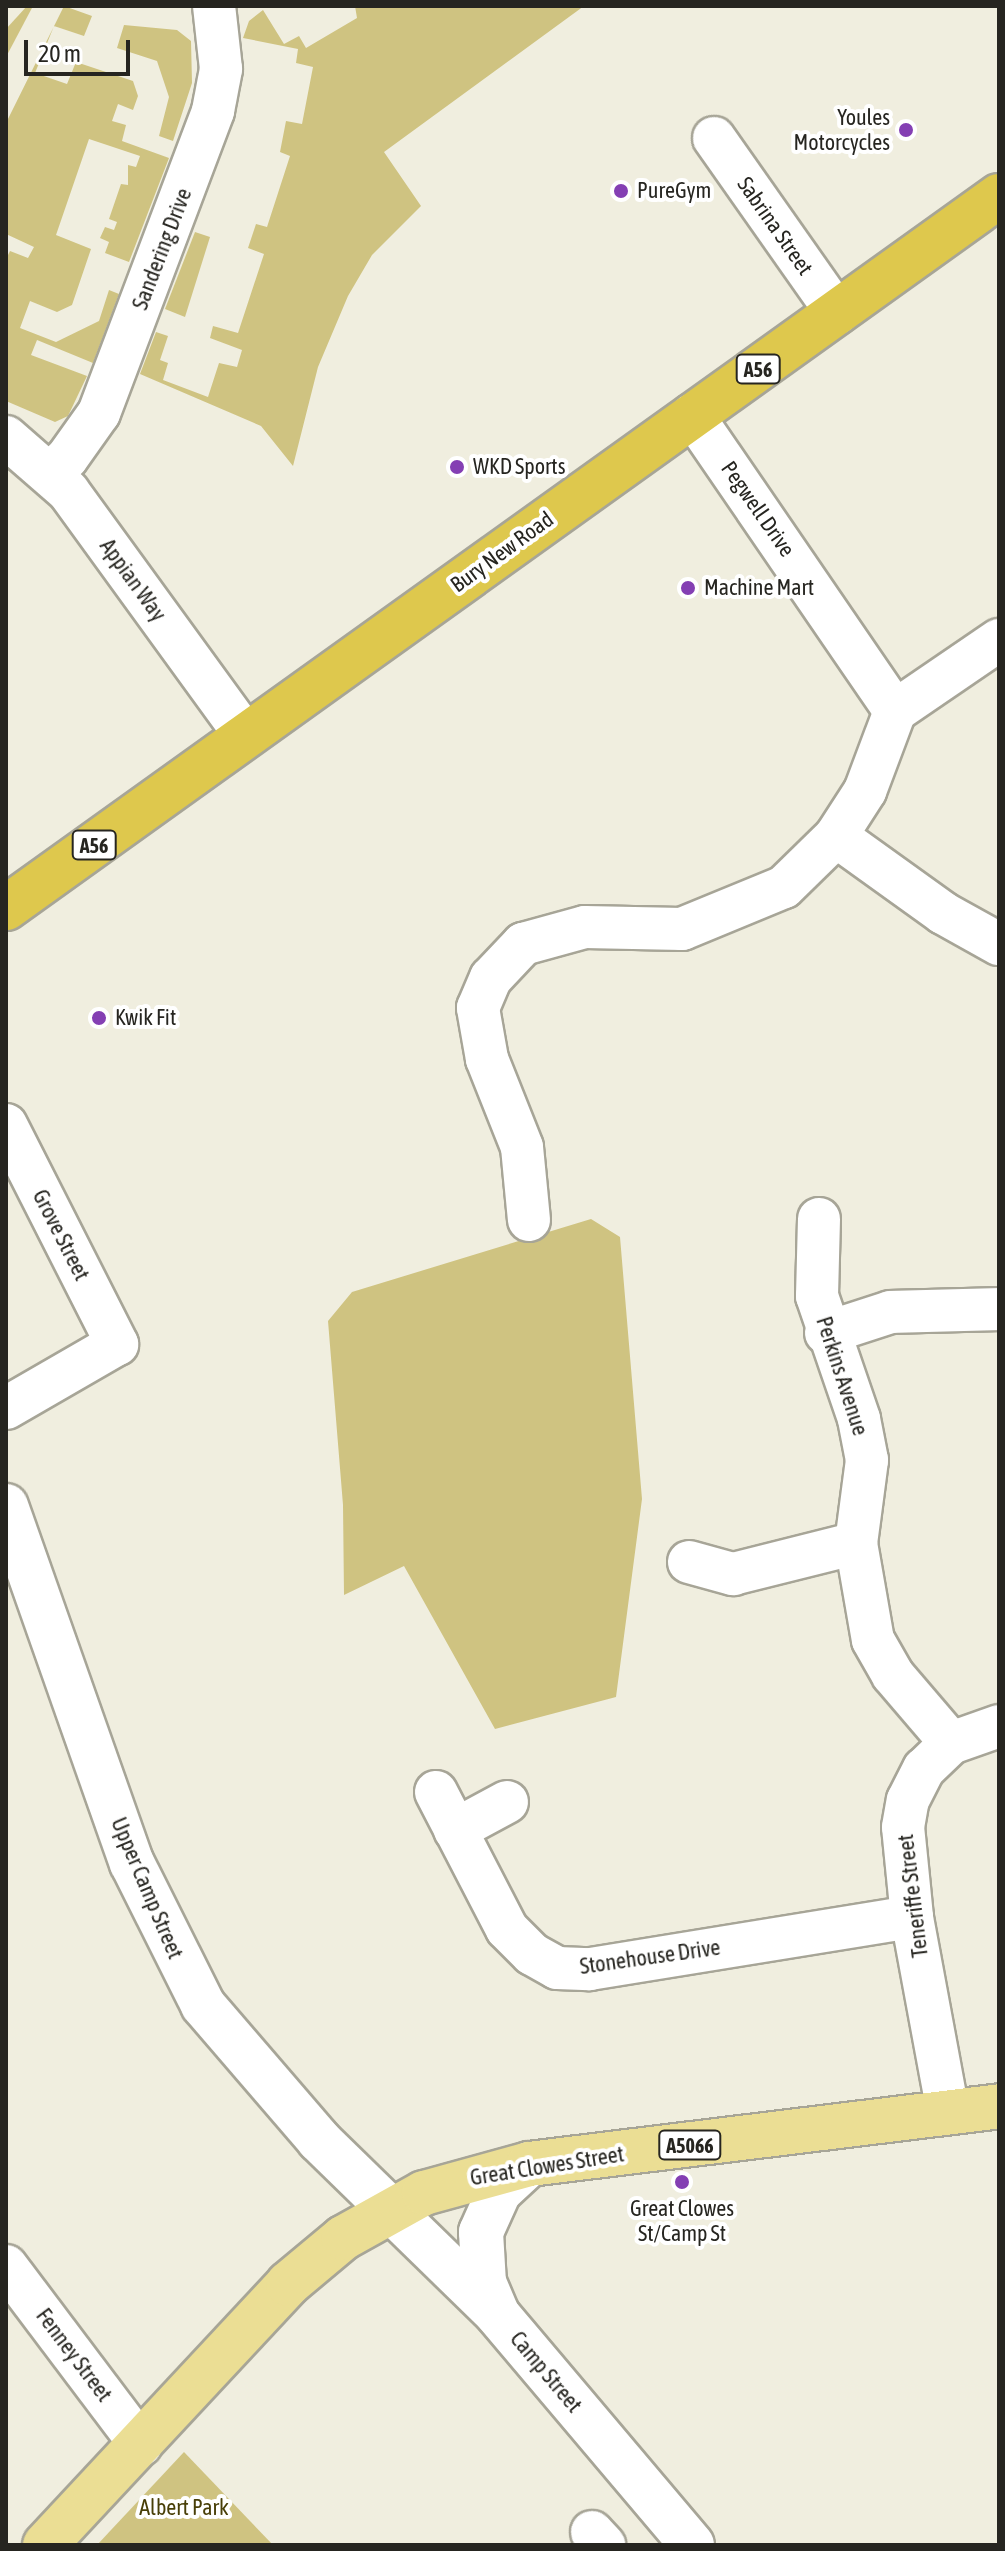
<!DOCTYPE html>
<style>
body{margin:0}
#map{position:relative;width:1005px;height:2551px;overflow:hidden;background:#f0eedf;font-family:"Asap Condensed",sans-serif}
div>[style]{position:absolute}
.green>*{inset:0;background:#cfc381}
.roads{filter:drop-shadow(2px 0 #a7a597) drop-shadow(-2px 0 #a7a597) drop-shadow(0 2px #a7a597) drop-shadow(0 -2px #a7a597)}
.street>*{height:42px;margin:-21px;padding:0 21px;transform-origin:21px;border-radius:21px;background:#fff}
.secondary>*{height:44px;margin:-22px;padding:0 22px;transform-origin:22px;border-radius:22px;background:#fff}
.primary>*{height:44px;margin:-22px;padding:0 22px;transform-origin:22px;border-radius:22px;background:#ebde94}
.highway>*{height:44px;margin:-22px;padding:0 22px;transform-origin:22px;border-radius:22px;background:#dec84d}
.dots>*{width:22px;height:22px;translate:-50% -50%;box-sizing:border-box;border:4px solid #fff;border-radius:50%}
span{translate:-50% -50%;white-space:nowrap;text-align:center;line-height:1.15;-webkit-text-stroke:8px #fff;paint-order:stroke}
.shield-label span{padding:2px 6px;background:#fff;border:2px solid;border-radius:6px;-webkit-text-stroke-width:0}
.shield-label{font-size:20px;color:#262520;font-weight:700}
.poi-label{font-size:22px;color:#262520}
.right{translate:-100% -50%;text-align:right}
.left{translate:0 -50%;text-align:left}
.street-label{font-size:22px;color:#262520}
.park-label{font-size:22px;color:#483f08}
.frame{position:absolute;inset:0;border:8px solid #262520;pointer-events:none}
.scale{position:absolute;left:24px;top:40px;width:106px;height:36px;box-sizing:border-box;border:4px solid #262520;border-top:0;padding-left:10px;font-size:24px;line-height:28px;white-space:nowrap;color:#262520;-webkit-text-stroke:6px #fff;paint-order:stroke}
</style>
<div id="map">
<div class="green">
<i style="clip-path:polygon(27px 6px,33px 6px,6px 57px,6px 29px)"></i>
<i style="clip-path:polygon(64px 6px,92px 16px,84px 36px,54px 26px,35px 73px,67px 84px,76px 62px,133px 81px,138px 96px,133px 110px,118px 104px,112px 121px,126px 125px,122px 141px,169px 158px,129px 262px,105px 253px,109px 242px,100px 238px,105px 227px,114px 230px,117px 222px,109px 219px,121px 184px,128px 185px,128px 165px,136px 167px,140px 156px,89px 139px,56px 235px,91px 249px,72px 305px,57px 312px,30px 301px,20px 328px,56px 342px,99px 321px,109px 290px,119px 294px,93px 363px,37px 340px,31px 355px,87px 376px,68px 416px,55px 422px,6px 401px,6px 259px,10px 251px,28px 258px,34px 247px,6px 234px,6px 123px)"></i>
<i style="clip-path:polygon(355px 6px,584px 6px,384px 152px,421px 206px,372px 255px,348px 296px,318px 367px,293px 466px,261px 426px,140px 374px,156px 332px,168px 336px,160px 360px,168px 363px,163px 380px,208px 397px,219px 363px,237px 367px,242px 350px,210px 338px,213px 326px,238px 333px,264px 254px,248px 248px,256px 224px,267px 227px,290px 156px,280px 152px,286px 121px,302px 124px,313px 67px,296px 63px,298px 49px,243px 38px,249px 21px,263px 10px,284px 44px,299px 36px,306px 48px,357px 18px)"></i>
<i style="clip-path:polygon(124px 25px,177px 30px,191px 41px,192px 83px,173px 141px,159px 136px,169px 97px,157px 61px,117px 48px)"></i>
<i style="clip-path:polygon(195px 232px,210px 237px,185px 317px,165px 309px)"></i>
<i style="clip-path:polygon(591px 1219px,620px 1237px,642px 1499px,616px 1697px,495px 1729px,404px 1566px,344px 1595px,343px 1505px,328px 1321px,352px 1292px)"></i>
<i style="clip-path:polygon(184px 2452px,273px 2545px,97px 2545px)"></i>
</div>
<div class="roads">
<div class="street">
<i style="left:714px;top:138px;width:214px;rotate:54.9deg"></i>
<i style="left:6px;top:437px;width:82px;rotate:41.1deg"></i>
<i style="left:68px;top:491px;width:303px;rotate:54deg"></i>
<i style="left:51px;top:472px;width:21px;rotate:-41deg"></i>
<i style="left:67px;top:458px;width:55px;rotate:-54.6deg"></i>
<i style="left:99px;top:413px;width:323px;rotate:-69.3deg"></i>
<i style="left:213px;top:111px;width:43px;rotate:-79.2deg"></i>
<i style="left:221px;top:69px;width:63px;rotate:-96.3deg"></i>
<i style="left:895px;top:711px;width:126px;rotate:-34.3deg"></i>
<i style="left:836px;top:836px;width:132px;rotate:35.7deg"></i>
<i style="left:943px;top:913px;width:64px;rotate:29deg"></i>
<i style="left:6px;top:1125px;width:246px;rotate:63.1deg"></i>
<i style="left:117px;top:1344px;width:128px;rotate:150deg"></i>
<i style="left:819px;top:1219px;width:77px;rotate:91.5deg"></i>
<i style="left:817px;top:1296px;width:130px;rotate:71.1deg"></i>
<i style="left:859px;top:1419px;width:42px;rotate:79deg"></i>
<i style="left:867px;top:1460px;width:84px;rotate:97.5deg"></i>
<i style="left:856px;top:1543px;width:98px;rotate:80.1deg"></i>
<i style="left:873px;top:1640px;width:40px;rotate:60.3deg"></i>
<i style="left:893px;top:1675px;width:89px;rotate:49.5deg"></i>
<i style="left:529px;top:1220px;width:73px;rotate:-95.5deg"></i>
<i style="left:522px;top:1147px;width:95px;rotate:-111.7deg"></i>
<i style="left:487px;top:1059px;width:52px;rotate:-100deg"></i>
<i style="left:478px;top:1008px;width:33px;rotate:-67deg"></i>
<i style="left:491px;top:978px;width:47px;rotate:-46.7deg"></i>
<i style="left:523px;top:944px;width:64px;rotate:-15.3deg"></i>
<i style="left:585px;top:927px;width:97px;rotate:1.2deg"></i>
<i style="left:682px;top:929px;width:110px;rotate:-22.4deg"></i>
<i style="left:784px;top:887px;width:73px;rotate:-44.4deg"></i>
<i style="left:836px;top:836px;width:54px;rotate:-57.2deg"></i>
<i style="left:865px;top:791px;width:85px;rotate:-69.4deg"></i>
<i style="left:895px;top:711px;width:359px;rotate:-124.4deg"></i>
<i style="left:826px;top:1333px;width:68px;rotate:-17.9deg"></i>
<i style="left:891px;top:1312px;width:108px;rotate:-1.6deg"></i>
<i style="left:689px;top:1562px;width:46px;rotate:15.3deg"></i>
<i style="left:733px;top:1574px;width:127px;rotate:-14.1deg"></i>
<i style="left:436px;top:1792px;width:154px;rotate:62.6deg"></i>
<i style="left:507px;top:1929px;width:35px;rotate:45deg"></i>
<i style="left:532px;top:1954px;width:29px;rotate:29deg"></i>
<i style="left:557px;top:1968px;width:33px;rotate:2deg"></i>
<i style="left:590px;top:1969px;width:326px;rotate:-9.2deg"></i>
<i style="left:455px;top:1830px;width:59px;rotate:-28.3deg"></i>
<i style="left:948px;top:2112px;width:198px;rotate:-100.5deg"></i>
<i style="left:912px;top:1917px;width:90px;rotate:-95.7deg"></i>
<i style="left:903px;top:1827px;width:27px;rotate:-80deg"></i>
<i style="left:908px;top:1800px;width:35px;rotate:-63deg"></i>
<i style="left:924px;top:1769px;width:37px;rotate:-44deg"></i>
<i style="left:951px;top:1743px;width:51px;rotate:-19.5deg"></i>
<i style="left:6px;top:2266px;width:224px;rotate:53deg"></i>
<i style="left:592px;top:2532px;width:18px;rotate:47deg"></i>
</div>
<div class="secondary">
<i style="left:6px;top:1506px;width:379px;rotate:70.6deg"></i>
<i style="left:132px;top:1863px;width:159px;rotate:63.4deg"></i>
<i style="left:203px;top:2005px;width:178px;rotate:49.3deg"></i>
<i style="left:319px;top:2140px;width:249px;rotate:44.3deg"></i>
<i style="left:497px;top:2314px;width:302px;rotate:49.8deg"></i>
<i style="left:497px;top:2313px;width:33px;rotate:-113deg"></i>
<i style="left:484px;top:2283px;width:51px;rotate:-93.4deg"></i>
<i style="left:481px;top:2232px;width:44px;rotate:-65.8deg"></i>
<i style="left:499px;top:2192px;width:41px;rotate:-43deg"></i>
</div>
<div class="primary">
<i style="left:45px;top:2545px;width:357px;rotate:-47deg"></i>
<i style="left:288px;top:2284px;width:72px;rotate:-39.9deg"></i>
<i style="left:343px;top:2238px;width:93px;rotate:-29.1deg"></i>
<i style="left:424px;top:2193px;width:109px;rotate:-15.4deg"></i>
<i style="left:529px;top:2164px;width:474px;rotate:-7deg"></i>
</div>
<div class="highway">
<i style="left:6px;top:908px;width:1222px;rotate:-35.64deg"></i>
</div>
</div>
<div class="dots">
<i style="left:906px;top:130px;background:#843fb3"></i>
<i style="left:621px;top:191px;background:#843fb3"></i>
<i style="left:457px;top:467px;background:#843fb3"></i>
<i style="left:688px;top:588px;background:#843fb3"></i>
<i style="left:99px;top:1018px;background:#843fb3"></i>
<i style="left:682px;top:2182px;background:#843fb3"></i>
</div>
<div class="shield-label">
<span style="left:758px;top:369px">A56</span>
<span style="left:94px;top:845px">A56</span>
<span style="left:690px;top:2145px">A5066</span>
</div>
<div class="poi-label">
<span class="right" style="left:890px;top:130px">Youles<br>Motorcycles</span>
<span class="left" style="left:637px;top:191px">PureGym</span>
<span class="left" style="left:473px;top:467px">WKD Sports</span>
<span class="left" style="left:704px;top:588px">Machine Mart</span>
<span class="left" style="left:115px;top:1018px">Kwik Fit</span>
<span style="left:682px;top:2221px">Great Clowes<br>St/Camp St</span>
</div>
<div class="street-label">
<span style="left:775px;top:226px;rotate:55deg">Sabrina Street</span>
<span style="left:162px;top:249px;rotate:-69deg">Sandering Drive</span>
<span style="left:758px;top:509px;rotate:55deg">Pegwell Drive</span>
<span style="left:502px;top:552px;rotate:-36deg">Bury New Road</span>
<span style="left:133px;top:580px;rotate:54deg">Appian Way</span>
<span style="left:61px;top:1235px;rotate:63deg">Grove Street</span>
<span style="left:842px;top:1376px;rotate:72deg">Perkins Avenue</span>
<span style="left:147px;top:1888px;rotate:67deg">Upper Camp Street</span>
<span style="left:913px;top:1896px;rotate:-97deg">Teneriffe Street</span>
<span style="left:650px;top:1957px;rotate:-8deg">Stonehouse Drive</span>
<span style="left:547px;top:2166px;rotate:-9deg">Great Clowes Street</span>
<span style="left:74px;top:2355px;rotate:53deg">Fenney Street</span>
<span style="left:546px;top:2372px;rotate:50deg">Camp Street</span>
</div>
<div class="park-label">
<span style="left:184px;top:2508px">Albert Park</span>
</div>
<div class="frame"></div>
<div class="scale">20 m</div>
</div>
